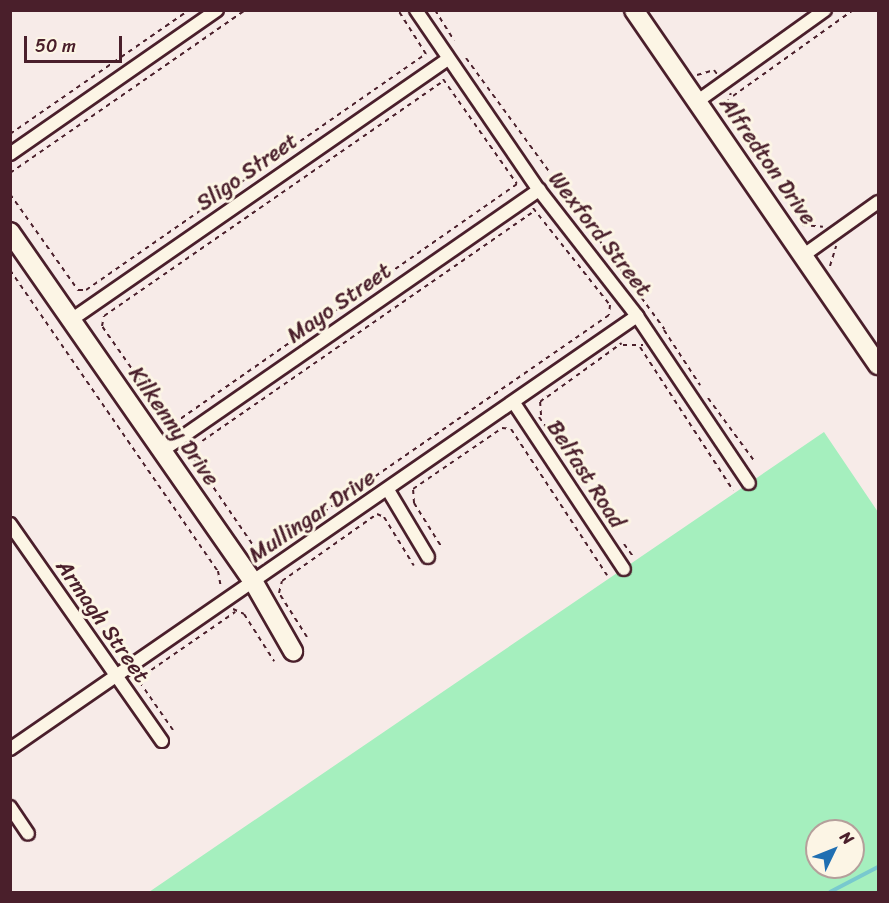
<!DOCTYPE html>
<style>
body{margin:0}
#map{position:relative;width:889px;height:903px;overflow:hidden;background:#f7ebe8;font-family:Sriracha,sans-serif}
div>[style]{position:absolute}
.green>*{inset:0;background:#a5efbe}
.stream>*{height:4px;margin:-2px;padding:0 2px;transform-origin:2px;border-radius:2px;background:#78c9ce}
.path>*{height:2px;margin-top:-1px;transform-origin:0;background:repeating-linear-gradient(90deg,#4a1f2b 0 4.5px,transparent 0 9px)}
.roads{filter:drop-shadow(2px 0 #4a1f2b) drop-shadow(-2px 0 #4a1f2b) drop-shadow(0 2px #4a1f2b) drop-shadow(0 -2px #4a1f2b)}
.street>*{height:12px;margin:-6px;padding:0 6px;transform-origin:6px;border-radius:6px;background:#fcf5e5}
.secondary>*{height:18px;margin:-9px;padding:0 9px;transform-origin:9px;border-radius:9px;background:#fcf5e5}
span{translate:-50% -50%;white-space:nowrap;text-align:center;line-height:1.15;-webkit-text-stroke:6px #fcf5e5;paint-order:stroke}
.street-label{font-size:22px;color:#4a1f2b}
.frame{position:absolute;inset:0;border:12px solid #4a1f2b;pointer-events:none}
.north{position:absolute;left:805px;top:819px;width:60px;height:60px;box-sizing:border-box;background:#fcf5e5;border:2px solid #b59f9b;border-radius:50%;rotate:47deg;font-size:16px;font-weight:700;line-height:24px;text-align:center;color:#4a1f2b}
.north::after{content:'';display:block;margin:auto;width:21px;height:27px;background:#1f6fb2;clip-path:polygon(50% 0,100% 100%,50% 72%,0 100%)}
.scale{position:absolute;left:24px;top:36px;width:98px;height:27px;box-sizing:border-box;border:3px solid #4a1f2b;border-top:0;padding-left:8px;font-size:18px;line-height:21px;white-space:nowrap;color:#4a1f2b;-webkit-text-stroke:4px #fcf5e5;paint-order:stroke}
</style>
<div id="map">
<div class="green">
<i style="clip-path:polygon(evenodd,824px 432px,878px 512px,878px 892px,149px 892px,824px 432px,817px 831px,853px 831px,853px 867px,817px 867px,817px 831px)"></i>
</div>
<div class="stream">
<i style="left:830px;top:892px;width:54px;rotate:-27.5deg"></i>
</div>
<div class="path">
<i style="left:435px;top:10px;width:36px;rotate:58deg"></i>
<i style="left:466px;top:58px;width:336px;rotate:53.8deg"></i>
<i style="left:697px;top:75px;width:18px;rotate:-16deg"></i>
<i style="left:714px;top:70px;width:5px;rotate:53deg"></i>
<i style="left:443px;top:79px;width:128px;rotate:54.8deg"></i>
<i style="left:517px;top:184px;width:414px;rotate:145.1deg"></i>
<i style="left:177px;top:421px;width:10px;rotate:-169deg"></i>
<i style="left:167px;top:419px;width:113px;rotate:-125deg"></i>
<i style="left:102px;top:326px;width:10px;rotate:-79deg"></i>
<i style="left:104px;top:316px;width:413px;rotate:-34.7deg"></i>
<i style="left:733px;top:96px;width:148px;rotate:-35.6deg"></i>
<i style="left:724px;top:112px;width:20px;rotate:-70deg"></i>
<i style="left:10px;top:134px;width:218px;rotate:-34.7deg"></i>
<i style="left:10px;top:173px;width:286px;rotate:-34.7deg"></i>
<i style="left:10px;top:194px;width:118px;rotate:54.7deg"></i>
<i style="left:78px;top:290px;width:8px"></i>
<i style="left:86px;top:290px;width:414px;rotate:-34.8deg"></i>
<i style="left:426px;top:54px;width:52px;rotate:-122.5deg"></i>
<i style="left:533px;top:208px;width:124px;rotate:51.6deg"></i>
<i style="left:610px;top:305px;width:10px;rotate:96deg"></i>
<i style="left:609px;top:315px;width:417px;rotate:145.4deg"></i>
<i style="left:266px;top:552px;width:9px;rotate:-174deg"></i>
<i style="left:257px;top:551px;width:115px;rotate:-124.4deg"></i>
<i style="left:192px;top:456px;width:10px;rotate:-73deg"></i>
<i style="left:195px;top:446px;width:413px;rotate:-34.7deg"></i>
<i style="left:802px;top:225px;width:21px;rotate:5deg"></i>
<i style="left:830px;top:266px;width:21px;rotate:-73deg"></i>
<i style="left:10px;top:270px;width:366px;rotate:55.4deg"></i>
<i style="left:218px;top:571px;width:17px;rotate:80deg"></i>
<i style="left:664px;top:330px;width:66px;rotate:56.8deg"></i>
<i style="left:623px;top:345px;width:20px"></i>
<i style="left:640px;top:347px;width:171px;rotate:57deg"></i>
<i style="left:547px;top:397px;width:92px;rotate:-35.8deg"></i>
<i style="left:708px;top:398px;width:79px;rotate:53.7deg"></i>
<i style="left:541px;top:415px;width:13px;rotate:-94deg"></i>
<i style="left:540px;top:402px;width:9px;rotate:-41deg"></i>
<i style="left:539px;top:417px;width:39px;rotate:55deg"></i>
<i style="left:414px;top:503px;width:14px;rotate:-94deg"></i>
<i style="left:413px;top:489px;width:108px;rotate:-34.4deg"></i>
<i style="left:502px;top:428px;width:9px;rotate:6deg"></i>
<i style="left:511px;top:429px;width:175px;rotate:56.7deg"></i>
<i style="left:414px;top:503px;width:51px;rotate:57.9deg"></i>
<i style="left:624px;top:544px;width:17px;rotate:54deg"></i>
<i style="left:233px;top:609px;width:12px;rotate:24deg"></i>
<i style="left:244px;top:614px;width:56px;rotate:57.4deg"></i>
<i style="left:307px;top:637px;width:52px;rotate:-122.5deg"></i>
<i style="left:279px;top:593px;width:12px;rotate:-76deg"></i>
<i style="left:282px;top:581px;width:116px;rotate:-35.2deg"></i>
<i style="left:377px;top:514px;width:8px;rotate:23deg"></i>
<i style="left:384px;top:517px;width:57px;rotate:58.5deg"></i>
<i style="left:173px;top:730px;width:56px;rotate:-124.8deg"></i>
<i style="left:141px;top:684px;width:9px;rotate:-72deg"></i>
<i style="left:144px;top:675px;width:111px;rotate:-34.7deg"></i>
</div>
<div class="roads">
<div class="street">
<i style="left:416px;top:10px;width:218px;rotate:55.7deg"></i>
<i style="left:539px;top:190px;width:160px;rotate:52.1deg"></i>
<i style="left:637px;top:316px;width:201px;rotate:56.2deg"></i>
<i style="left:698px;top:101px;width:156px;rotate:-35.6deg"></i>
<i style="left:10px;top:154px;width:252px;rotate:-34.8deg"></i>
<i style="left:804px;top:255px;width:91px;rotate:-35.6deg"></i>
<i style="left:71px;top:320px;width:457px;rotate:-34.7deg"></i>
<i style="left:514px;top:403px;width:199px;rotate:56.5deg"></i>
<i style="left:162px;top:451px;width:459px;rotate:-34.7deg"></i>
<i style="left:388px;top:490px;width:78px;rotate:59.2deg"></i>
<i style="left:10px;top:524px;width:265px;rotate:55deg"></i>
<i style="left:10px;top:749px;width:762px;rotate:-34.63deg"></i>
<i style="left:10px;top:807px;width:32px;rotate:56deg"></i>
</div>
<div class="secondary">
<i style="left:634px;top:10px;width:431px;rotate:55.5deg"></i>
<i style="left:10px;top:232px;width:425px;rotate:55.2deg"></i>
<i style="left:253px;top:581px;width:81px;rotate:60.3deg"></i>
</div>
</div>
<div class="street-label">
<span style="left:768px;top:161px;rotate:55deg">Alfredton Drive</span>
<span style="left:247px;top:172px;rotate:-35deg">Sligo Street</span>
<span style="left:600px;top:234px;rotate:52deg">Wexford Street</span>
<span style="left:339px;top:303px;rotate:-35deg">Mayo Street</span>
<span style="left:174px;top:426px;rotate:55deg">Kilkenny Drive</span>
<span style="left:586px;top:474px;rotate:57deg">Belfast Road</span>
<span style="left:312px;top:516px;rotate:-34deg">Mullingar Drive</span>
<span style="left:103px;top:621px;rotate:55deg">Armagh Street</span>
</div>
<div class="frame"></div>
<div class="north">N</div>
<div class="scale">50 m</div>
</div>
